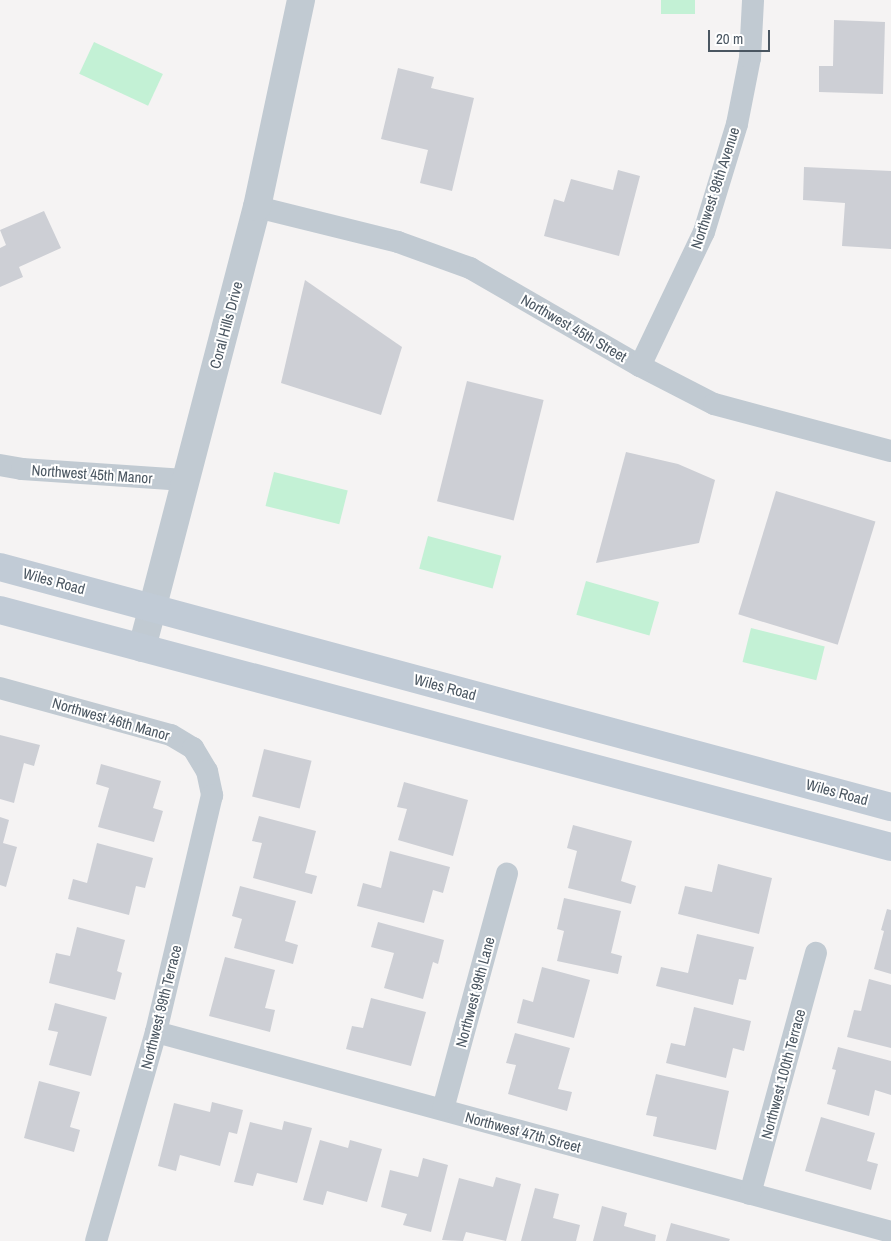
<!DOCTYPE html>
<style>
body{margin:0}
#map{position:relative;width:891px;height:1241px;overflow:hidden;background:#f5f3f3;font-family:"Archivo Narrow",sans-serif}
div>[style]{position:absolute}
.green>*{inset:0;background:#c3f1d5;transform-origin:0 0}
.building>*{inset:0;background:#cdcfd5;transform-origin:0 0}
.minor>*{height:22px;margin:-11px;padding:0 11px;transform-origin:11px;border-radius:11px;background:#c1cad2}
.tertiary>*{height:28px;margin:-14px;padding:0 14px;transform-origin:14px;border-radius:14px;background:#c1cad2}
.secondary>*{height:28px;margin:-14px;padding:0 14px;transform-origin:14px;border-radius:14px;background:#c1cbd6}
span{translate:-50% -50%;white-space:nowrap;text-align:center;line-height:1.15;-webkit-text-stroke:4px #fff;paint-order:stroke}
.street-label{font-size:15px;color:#4a5661}
.scale{position:absolute;left:708px;top:30px;width:62px;height:22px;box-sizing:border-box;border:2px solid #4a5661;border-top:0;padding-left:6px;font-size:15px;line-height:18px;white-space:nowrap;color:#4a5661;-webkit-text-stroke:4px #fff;paint-order:stroke}
</style>
<div id="map">
<div class="green">
<i style="left:661px;top:0;width:34px;height:14px"></i>
<i style="left:94px;top:42px;width:76px;height:35px;rotate:25deg"></i>
<i style="left:274px;top:472px;width:76px;height:35px;rotate:14deg"></i>
<i style="left:428px;top:536px;width:76px;height:34px;rotate:15deg"></i>
<i style="left:586px;top:581px;width:76px;height:35px;rotate:16deg"></i>
<i style="left:751px;top:628px;width:76px;height:35px;rotate:14deg"></i>
</div>
<div class="building">
<i style="clip-path:polygon(834px 20px,885px 22px,883px 94px,819px 92px,819px 66px,833px 66px)"></i>
<i style="clip-path:polygon(398px 68px,434px 77px,431px 88px,474px 98px,452px 191px,420px 183px,428px 150px,381px 139px)"></i>
<i style="clip-path:polygon(804px 167px,891px 171px,891px 249px,842px 246px,845px 203px,803px 200px)"></i>
<i style="clip-path:polygon(618px 170px,640px 176px,619px 256px,544px 236px,554px 199px,564px 202px,571px 179px,613px 190px)"></i>
<i style="clip-path:polygon(44px 211px,61px 248px,19px 267px,23px 277px,0 287px,0 248px,6px 245px,0 230px)"></i>
<i style="clip-path:polygon(305px 280px,402px 347px,381px 415px,281px 383px)"></i>
<i style="left:467px;top:381px;width:79px;height:124px;rotate:14deg"></i>
<i style="clip-path:polygon(626px 452px,678px 464px,715px 480px,699px 543px,596px 563px)"></i>
<i style="left:776px;top:491px;width:104px;height:129px;rotate:17deg"></i>
<i style="clip-path:polygon(0 735px,40px 745px,34px 766px,24px 763px,14px 803px,0 799px)"></i>
<i style="left:264px;top:749px;width:49px;height:49px;rotate:14deg"></i>
<i style="clip-path:polygon(101px 764px,161px 781px,153px 808px,163px 811px,154px 842px,98px 827px,109px 788px,96px 784px)"></i>
<i style="clip-path:polygon(404px 782px,468px 800px,453px 856px,398px 840px,407px 809px,397px 807px)"></i>
<i style="clip-path:polygon(259px 816px,316px 831px,305px 873px,317px 876px,312px 894px,253px 878px,262px 843px,252px 841px)"></i>
<i style="clip-path:polygon(0 817px,9px 820px,3px 843px,17px 847px,6px 887px,0 885px)"></i>
<i style="clip-path:polygon(573px 825px,632px 841px,621px 881px,636px 886px,631px 904px,568px 888px,577px 851px,567px 848px)"></i>
<i style="clip-path:polygon(97px 843px,153px 858px,145px 888px,136px 886px,129px 915px,68px 899px,73px 879px,87px 883px)"></i>
<i style="clip-path:polygon(390px 851px,450px 867px,443px 893px,433px 890px,424px 923px,357px 906px,363px 883px,381px 888px)"></i>
<i style="clip-path:polygon(718px 864px,772px 878px,759px 934px,678px 914px,685px 886px,712px 892px)"></i>
<i style="clip-path:polygon(240px 886px,296px 901px,285px 941px,298px 945px,293px 964px,234px 948px,242px 919px,232px 916px)"></i>
<i style="clip-path:polygon(564px 898px,621px 911px,611px 953px,622px 956px,618px 974px,557px 961px,564px 931px,557px 929px)"></i>
<i style="clip-path:polygon(887px 909px,891px 910px,891px 974px,874px 969px,884px 931px,881px 930px)"></i>
<i style="clip-path:polygon(378px 922px,444px 940px,438px 964px,433px 962px,423px 999px,384px 988px,394px 953px,371px 947px)"></i>
<i style="clip-path:polygon(77px 927px,125px 940px,117px 971px,122px 973px,115px 1000px,49px 983px,56px 953px,70px 956px)"></i>
<i style="clip-path:polygon(697px 934px,754px 947px,746px 980px,739px 979px,733px 1005px,656px 986px,661px 967px,688px 973px)"></i>
<i style="clip-path:polygon(225px 957px,275px 970px,265px 1008px,275px 1010px,270px 1032px,209px 1016px)"></i>
<i style="clip-path:polygon(542px 967px,590px 980px,574px 1038px,517px 1023px,523px 999px,533px 1002px)"></i>
<i style="clip-path:polygon(869px 979px,891px 985px,891px 1048px,847px 1037px,854px 1010px,861px 1011px)"></i>
<i style="clip-path:polygon(371px 998px,426px 1012px,411px 1066px,346px 1049px,352px 1026px,363px 1028px)"></i>
<i style="clip-path:polygon(55px 1003px,107px 1017px,91px 1076px,49px 1065px,58px 1032px,48px 1030px)"></i>
<i style="clip-path:polygon(694px 1007px,751px 1021px,744px 1051px,733px 1048px,726px 1078px,666px 1063px,671px 1043px,685px 1046px)"></i>
<i style="clip-path:polygon(515px 1033px,570px 1048px,558px 1089px,572px 1092px,567px 1111px,508px 1094px,516px 1065px,506px 1063px)"></i>
<i style="clip-path:polygon(838px 1047px,891px 1061px,891px 1095px,875px 1090px,869px 1116px,827px 1104px,836px 1070px,832px 1069px)"></i>
<i style="clip-path:polygon(656px 1074px,729px 1091px,716px 1150px,653px 1136px,657px 1117px,646px 1115px)"></i>
<i style="clip-path:polygon(39px 1081px,80px 1092px,70px 1127px,80px 1130px,74px 1152px,24px 1138px)"></i>
<i style="clip-path:polygon(212px 1102px,243px 1110px,237px 1134px,229px 1132px,220px 1166px,180px 1155px,176px 1171px,158px 1166px,174px 1103px,210px 1112px)"></i>
<i style="clip-path:polygon(821px 1117px,875px 1133px,867px 1161px,878px 1164px,871px 1190px,805px 1171px)"></i>
<i style="clip-path:polygon(284px 1121px,312px 1128px,297px 1183px,257px 1173px,253px 1186px,234px 1182px,250px 1122px,282px 1130px)"></i>
<i style="clip-path:polygon(320px 1140px,348px 1148px,350px 1140px,382px 1149px,367px 1202px,327px 1191px,323px 1205px,303px 1200px)"></i>
<i style="clip-path:polygon(423px 1158px,448px 1165px,431px 1232px,403px 1225px,407px 1214px,381px 1207px,390px 1170px,418px 1177px)"></i>
<i style="clip-path:polygon(496px 1177px,521px 1184px,506px 1241px,466px 1232px,463px 1241px,442px 1240px,459px 1178px,493px 1187px)"></i>
<i style="clip-path:polygon(535px 1188px,559px 1194px,553px 1218px,580px 1225px,576px 1241px,521px 1241px)"></i>
<i style="clip-path:polygon(602px 1206px,627px 1213px,624px 1226px,656px 1235px,655px 1241px,593px 1241px)"></i>
<i style="clip-path:polygon(671px 1223px,730px 1239px,729px 1241px,666px 1241px)"></i>
</div>
<div class="minor">
<i style="left:257px;top:207px;width:145px;rotate:13.9deg"></i>
<i style="left:398px;top:242px;width:77px;rotate:19.9deg"></i>
<i style="left:470px;top:268px;width:196px;rotate:30deg"></i>
<i style="left:640px;top:366px;width:83px;rotate:27.2deg"></i>
<i style="left:714px;top:404px;width:183px;rotate:14.9deg"></i>
<i style="left:640px;top:366px;width:148px;rotate:-64.5deg"></i>
<i style="left:704px;top:232px;width:113px;rotate:-73deg"></i>
<i style="left:737px;top:124px;width:67px;rotate:-78.9deg"></i>
<i style="left:750px;top:58px;width:58px;rotate:-87deg"></i>
<i style="left:0;top:465px;width:22px;rotate:10deg"></i>
<i style="left:22px;top:469px;width:163px;rotate:3.9deg"></i>
<i style="left:0;top:688px;width:177px;rotate:15.4deg"></i>
<i style="left:171px;top:735px;width:26px;rotate:31deg"></i>
<i style="left:193px;top:748px;width:27px;rotate:59deg"></i>
<i style="left:207px;top:771px;width:25px;rotate:78deg"></i>
<i style="left:212px;top:795px;width:244px;rotate:103.3deg"></i>
<i style="left:156px;top:1032px;width:217px;rotate:106deg"></i>
<i style="left:156px;top:1032px;width:762px;rotate:15.22deg"></i>
<i style="left:443px;top:1109px;width:244px;rotate:-74.8deg"></i>
<i style="left:750px;top:1194px;width:250px;rotate:-74.7deg"></i>
</div>
<div class="tertiary">
<i style="left:142px;top:648px;width:456px;rotate:-75.4deg"></i>
<i style="left:257px;top:207px;width:212px;rotate:-78deg"></i>
</div>
<div class="secondary">
<i style="left:0;top:567px;width:923px;rotate:15.08deg"></i>
<i style="left:0;top:610px;width:922px;rotate:14.9deg"></i>
</div>
<div class="street-label">
<span style="left:715px;top:188px;rotate:-72deg">Northwest 98th Avenue</span>
<span style="left:226px;top:325px;rotate:-75deg">Coral Hills Drive</span>
<span style="left:574px;top:328px;rotate:30deg">Northwest 45th Street</span>
<span style="left:92px;top:474px;rotate:4deg">Northwest 45th Manor</span>
<span style="left:54px;top:581px;rotate:15deg">Wiles Road</span>
<span style="left:445px;top:687px;rotate:15deg">Wiles Road</span>
<span style="left:111px;top:719px;rotate:16deg">Northwest 46th Manor</span>
<span style="left:837px;top:792px;rotate:15deg">Wiles Road</span>
<span style="left:475px;top:992px;rotate:-75deg">Northwest 99th Lane</span>
<span style="left:161px;top:1007px;rotate:-76deg">Northwest 99th Terrace</span>
<span style="left:783px;top:1074px;rotate:-75deg">Northwest 100th Terrace</span>
<span style="left:523px;top:1132px;rotate:15deg">Northwest 47th Street</span>
</div>
<div class="scale">20 m</div>
</div>
